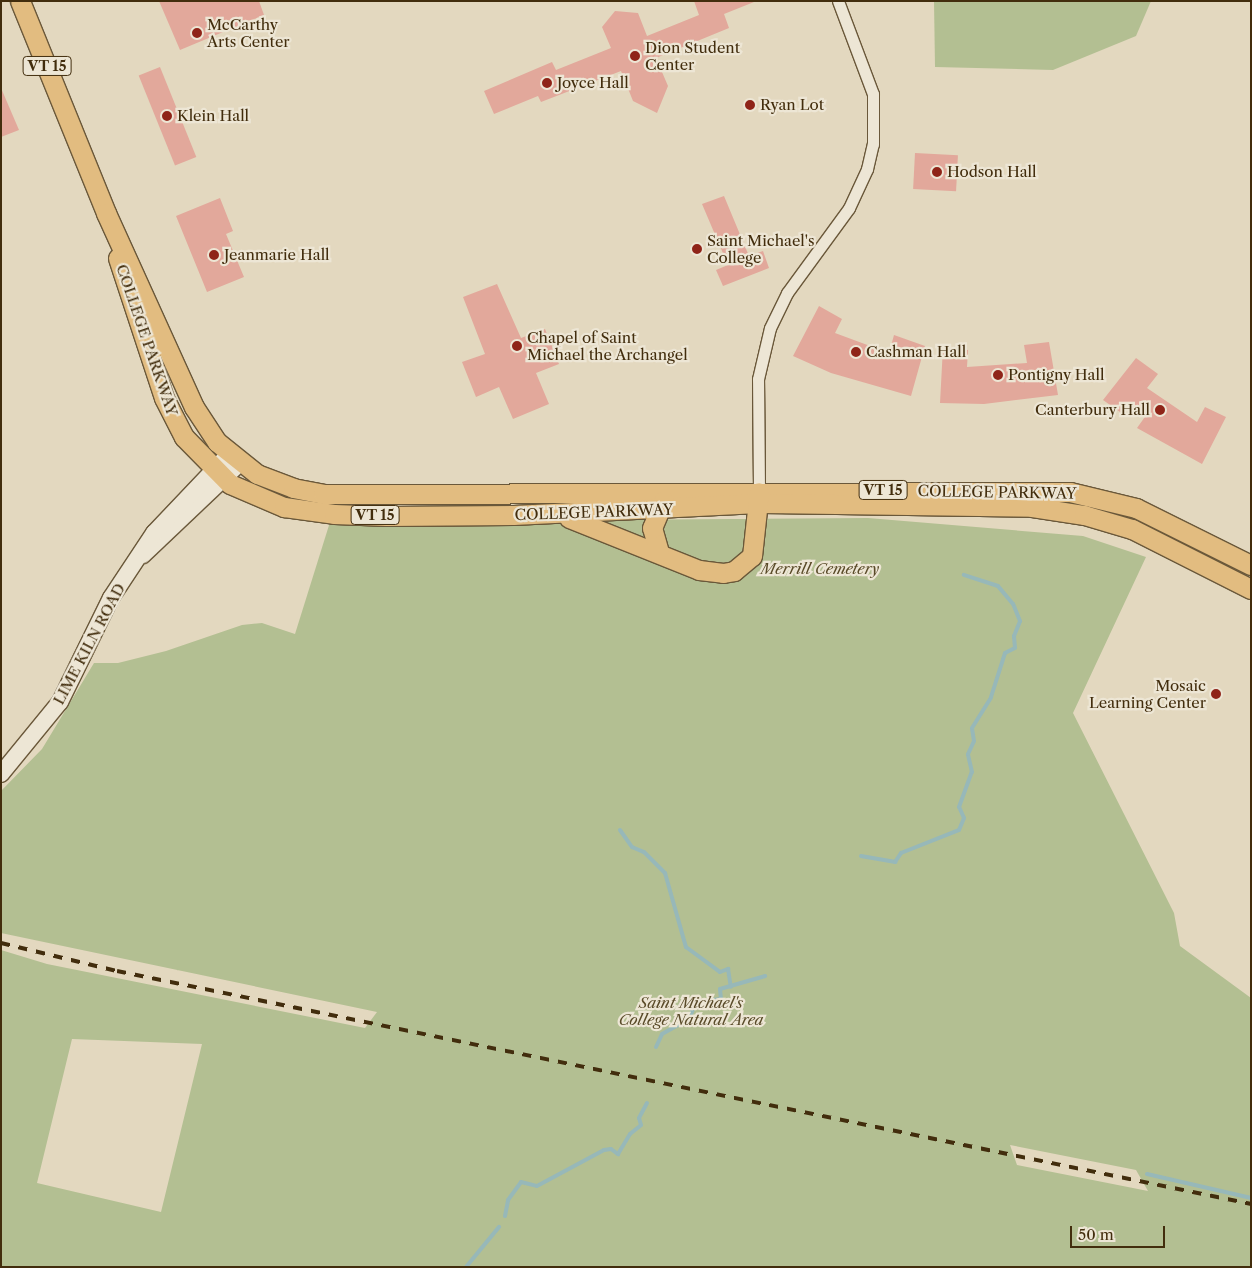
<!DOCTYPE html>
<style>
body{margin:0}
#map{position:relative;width:1252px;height:1268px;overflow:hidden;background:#e3d8bf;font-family:"Libre Caslon Text",serif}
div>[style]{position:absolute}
.green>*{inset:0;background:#b3bf92}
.stream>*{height:4px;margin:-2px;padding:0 2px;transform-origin:2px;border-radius:2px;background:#97b8b9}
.building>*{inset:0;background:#e2a89b;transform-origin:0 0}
.roads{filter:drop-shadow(1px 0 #6a583a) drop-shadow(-1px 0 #6a583a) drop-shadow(0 1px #6a583a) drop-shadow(0 -1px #6a583a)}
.street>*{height:11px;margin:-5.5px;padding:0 5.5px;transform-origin:5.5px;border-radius:5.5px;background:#ede6d5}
.secondary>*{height:16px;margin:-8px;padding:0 8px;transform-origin:8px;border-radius:8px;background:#ede6d5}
.primary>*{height:19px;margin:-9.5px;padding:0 9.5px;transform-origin:9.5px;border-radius:9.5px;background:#e2bc80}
.rail>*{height:4px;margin-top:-2px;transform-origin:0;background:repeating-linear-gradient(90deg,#422d0d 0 9px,transparent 0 18px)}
.dots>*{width:14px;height:14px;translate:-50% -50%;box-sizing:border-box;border:2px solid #ede6d5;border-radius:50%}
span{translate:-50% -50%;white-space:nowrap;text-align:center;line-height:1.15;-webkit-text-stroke:4.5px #ede6d5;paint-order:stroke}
.shield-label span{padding:1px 4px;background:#ede6d5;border:1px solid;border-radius:4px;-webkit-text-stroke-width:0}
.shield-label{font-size:14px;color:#422d0d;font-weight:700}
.poi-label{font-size:15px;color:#422d0d}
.left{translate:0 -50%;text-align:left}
.right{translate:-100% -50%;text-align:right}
.street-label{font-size:15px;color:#422d0d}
.park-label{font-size:15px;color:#594a28;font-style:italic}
.frame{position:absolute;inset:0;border:2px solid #422d0d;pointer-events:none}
.scale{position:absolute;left:1070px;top:1226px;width:95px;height:22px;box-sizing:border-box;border:2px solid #422d0d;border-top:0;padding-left:6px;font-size:15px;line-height:18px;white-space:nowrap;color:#422d0d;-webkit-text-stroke:4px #ede6d5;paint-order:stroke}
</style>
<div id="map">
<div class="green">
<i style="clip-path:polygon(934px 1px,1151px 1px,1136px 36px,1053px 70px,935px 67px)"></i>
<i style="clip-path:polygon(evenodd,868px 518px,1083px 536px,1146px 557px,1073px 713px,1174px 913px,1180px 946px,1251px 998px,1251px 1267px,1px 1267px,1px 950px,47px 964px,365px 1028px,377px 1012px,1px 933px,1px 791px,42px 749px,94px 663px,118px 663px,166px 651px,242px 625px,262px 623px,295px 634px,330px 522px,868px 518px,72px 1039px,202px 1044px,161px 1212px,37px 1183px,72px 1039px,868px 518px,1010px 1145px,1136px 1170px,1148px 1191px,1017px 1165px,1010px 1145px)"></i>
</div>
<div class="stream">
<i style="left:620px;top:830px;width:21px;rotate:55deg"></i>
<i style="left:632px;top:847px;width:13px;rotate:23deg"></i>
<i style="left:644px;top:852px;width:30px;rotate:45deg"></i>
<i style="left:665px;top:873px;width:77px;rotate:74.2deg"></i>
<i style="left:686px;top:947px;width:42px;rotate:36.3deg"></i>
<i style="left:720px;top:972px;width:9px;rotate:-21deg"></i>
<i style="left:728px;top:969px;width:18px;rotate:81deg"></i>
<i style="left:861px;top:856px;width:35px;rotate:10deg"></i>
<i style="left:895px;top:862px;width:11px;rotate:-56deg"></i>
<i style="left:901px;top:853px;width:62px;rotate:-21.6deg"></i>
<i style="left:959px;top:830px;width:13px;rotate:-67deg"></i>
<i style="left:964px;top:818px;width:12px;rotate:-114deg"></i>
<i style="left:959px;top:807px;width:37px;rotate:-70deg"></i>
<i style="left:972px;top:772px;width:18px;rotate:-103deg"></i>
<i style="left:968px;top:754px;width:14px;rotate:-65deg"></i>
<i style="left:974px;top:741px;width:13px;rotate:-99deg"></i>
<i style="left:972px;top:728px;width:36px;rotate:-58deg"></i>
<i style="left:991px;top:697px;width:46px;rotate:-72.3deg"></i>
<i style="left:1005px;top:653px;width:11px;rotate:-27deg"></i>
<i style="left:1015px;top:648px;width:12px;rotate:-95deg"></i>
<i style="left:1014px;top:636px;width:16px;rotate:-68deg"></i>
<i style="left:1020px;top:621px;width:18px;rotate:-112deg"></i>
<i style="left:1013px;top:604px;width:23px;rotate:-130deg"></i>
<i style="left:998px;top:586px;width:36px;rotate:-162deg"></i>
<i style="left:656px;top:1047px;width:14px;rotate:-65deg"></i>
<i style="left:662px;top:1034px;width:31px;rotate:-29deg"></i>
<i style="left:689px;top:1019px;width:16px;rotate:-68deg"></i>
<i style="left:695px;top:1004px;width:14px;rotate:12deg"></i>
<i style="left:709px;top:1007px;width:8px;rotate:-60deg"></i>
<i style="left:713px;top:1000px;width:8px;rotate:-7deg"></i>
<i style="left:721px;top:999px;width:10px;rotate:-96deg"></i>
<i style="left:720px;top:989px;width:47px;rotate:-16.1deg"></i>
<i style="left:1147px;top:1174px;width:107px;rotate:13deg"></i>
<i style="left:505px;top:1216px;width:16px;rotate:-79deg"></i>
<i style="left:508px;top:1200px;width:22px;rotate:-54deg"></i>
<i style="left:521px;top:1182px;width:16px;rotate:14deg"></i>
<i style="left:537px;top:1186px;width:76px;rotate:-28.2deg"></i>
<i style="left:604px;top:1150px;width:7px;rotate:-8deg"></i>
<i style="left:611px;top:1149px;width:9px;rotate:36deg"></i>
<i style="left:618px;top:1154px;width:23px;rotate:-59deg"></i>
<i style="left:630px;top:1134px;width:14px;rotate:-39deg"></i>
<i style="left:641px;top:1125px;width:7px;rotate:-106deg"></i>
<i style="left:639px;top:1118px;width:17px;rotate:-62deg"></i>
<i style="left:466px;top:1267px;width:52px;rotate:-50.5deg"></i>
</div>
<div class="building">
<i style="clip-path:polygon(159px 1px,259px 1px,264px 15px,180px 50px)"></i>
<i style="clip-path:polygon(694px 1px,754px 2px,724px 14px,729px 28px,656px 58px,668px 86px,657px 113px,633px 101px,621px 71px,541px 102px,538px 96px,494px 114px,484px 91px,552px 62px,556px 70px,611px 48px,602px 27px,615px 11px,638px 13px,647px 36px,699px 15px)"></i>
<i style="left:160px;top:67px;width:97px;height:23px;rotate:68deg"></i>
<i style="clip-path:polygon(1px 88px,19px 130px,1px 137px)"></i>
<i style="left:915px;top:153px;width:43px;height:36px;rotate:3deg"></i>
<i style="clip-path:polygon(724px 196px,749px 256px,763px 251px,769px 268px,723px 286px,716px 270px,728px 265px,702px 204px)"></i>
<i style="clip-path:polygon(220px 198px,233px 231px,226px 234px,244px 277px,207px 292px,176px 216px)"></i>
<i style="clip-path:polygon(497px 284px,521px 338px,545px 329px,559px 364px,536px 373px,549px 404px,513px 419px,499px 387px,476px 397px,462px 362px,485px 354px,463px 297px)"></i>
<i style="clip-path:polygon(819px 306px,842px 319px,835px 333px,889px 353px,894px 335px,925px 346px,911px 396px,831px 373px,793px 356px)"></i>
<i style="clip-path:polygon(1049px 342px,1058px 395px,984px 404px,940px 403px,943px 347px,968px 350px,967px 367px,1027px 363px,1024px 345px)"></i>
<i style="clip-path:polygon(1136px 358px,1158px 374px,1147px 388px,1197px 422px,1205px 407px,1226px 417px,1202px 464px,1137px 428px,1147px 414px,1132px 403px,1123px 414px,1103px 400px)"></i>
</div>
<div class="roads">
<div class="street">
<i style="left:759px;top:490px;width:111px;rotate:-90.5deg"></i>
<i style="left:758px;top:379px;width:52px;rotate:-76.8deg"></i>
<i style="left:770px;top:328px;width:39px;rotate:-64deg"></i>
<i style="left:787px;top:293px;width:105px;rotate:-53.9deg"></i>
<i style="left:849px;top:208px;width:43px;rotate:-65.2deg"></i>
<i style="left:867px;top:169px;width:26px;rotate:-77deg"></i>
<i style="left:873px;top:144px;width:50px;rotate:-90deg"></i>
<i style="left:873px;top:94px;width:99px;rotate:-110.6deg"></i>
</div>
<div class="secondary">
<i style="left:143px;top:555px;width:134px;rotate:-43.5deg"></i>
<i style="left:1px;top:774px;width:93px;rotate:-50.7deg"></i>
<i style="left:60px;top:702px;width:116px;rotate:-63.9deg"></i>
<i style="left:111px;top:598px;width:78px;rotate:-56.5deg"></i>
<i style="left:154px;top:533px;width:109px;rotate:-46.5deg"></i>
</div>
<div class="primary">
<i style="left:20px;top:1px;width:229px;rotate:67.9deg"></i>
<i style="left:106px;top:213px;width:213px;rotate:65.6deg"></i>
<i style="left:194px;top:407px;width:42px;rotate:56.7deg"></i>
<i style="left:217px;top:442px;width:51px;rotate:38.7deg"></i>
<i style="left:257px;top:474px;width:39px;rotate:21deg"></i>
<i style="left:293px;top:488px;width:31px;rotate:11deg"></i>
<i style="left:323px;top:494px;width:747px;rotate:-0.15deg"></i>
<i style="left:1070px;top:492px;width:68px;rotate:13.6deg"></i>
<i style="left:1136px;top:508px;width:128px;rotate:26.4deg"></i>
<i style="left:118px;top:258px;width:147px;rotate:71.8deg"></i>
<i style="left:164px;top:398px;width:44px;rotate:62.9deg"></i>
<i style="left:184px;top:437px;width:66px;rotate:45.6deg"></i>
<i style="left:230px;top:484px;width:59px;rotate:23.1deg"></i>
<i style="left:284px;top:507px;width:50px;rotate:8deg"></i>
<i style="left:334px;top:514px;width:53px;rotate:2.2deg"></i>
<i style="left:387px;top:516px;width:126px;rotate:-0.5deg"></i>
<i style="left:513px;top:515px;width:246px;rotate:-2.8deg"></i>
<i style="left:759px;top:503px;width:273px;rotate:0.8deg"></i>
<i style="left:1032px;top:507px;width:53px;rotate:8.7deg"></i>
<i style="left:1084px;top:515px;width:50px;rotate:16.3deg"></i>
<i style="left:1132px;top:529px;width:133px;rotate:26.8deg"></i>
<i style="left:569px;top:518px;width:140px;rotate:21.8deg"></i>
<i style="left:699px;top:570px;width:24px;rotate:7deg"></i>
<i style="left:723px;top:573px;width:11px;rotate:-10deg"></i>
<i style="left:734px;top:571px;width:23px;rotate:-40deg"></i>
<i style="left:752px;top:556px;width:64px;rotate:-83.8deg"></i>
<i style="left:659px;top:552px;width:25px;rotate:-106deg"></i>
<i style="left:652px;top:528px;width:30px;rotate:-67deg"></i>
</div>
</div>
<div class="rail">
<i style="left:1px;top:943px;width:119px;rotate:13.6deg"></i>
<i style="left:117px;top:971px;width:1158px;rotate:11.61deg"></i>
</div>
<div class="dots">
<i style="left:197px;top:33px;background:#8f2418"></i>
<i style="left:635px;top:56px;background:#8f2418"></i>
<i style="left:547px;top:83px;background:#8f2418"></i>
<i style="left:750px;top:105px;background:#8f2418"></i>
<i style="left:167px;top:116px;background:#8f2418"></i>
<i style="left:937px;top:172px;background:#8f2418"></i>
<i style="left:697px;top:249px;background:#8f2418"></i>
<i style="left:214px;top:255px;background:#8f2418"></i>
<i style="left:517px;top:346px;background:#8f2418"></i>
<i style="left:856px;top:352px;background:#8f2418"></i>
<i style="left:998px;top:375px;background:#8f2418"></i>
<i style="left:1160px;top:410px;background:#8f2418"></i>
<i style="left:1216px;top:694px;background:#8f2418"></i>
</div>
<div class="shield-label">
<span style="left:47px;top:66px">VT 15</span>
<span style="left:883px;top:490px">VT 15</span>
<span style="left:375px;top:515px">VT 15</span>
</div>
<div class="poi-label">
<span class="left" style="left:207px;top:33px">McCarthy<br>Arts Center</span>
<span class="left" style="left:645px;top:56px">Dion Student<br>Center</span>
<span class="left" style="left:557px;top:83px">Joyce Hall</span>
<span class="left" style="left:760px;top:105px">Ryan Lot</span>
<span class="left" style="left:177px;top:116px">Klein Hall</span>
<span class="left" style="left:947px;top:172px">Hodson Hall</span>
<span class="left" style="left:707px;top:249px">Saint Michael's<br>College</span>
<span class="left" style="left:224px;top:255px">Jeanmarie Hall</span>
<span class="left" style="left:527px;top:346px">Chapel of Saint<br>Michael the Archangel</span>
<span class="left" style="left:866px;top:352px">Cashman Hall</span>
<span class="left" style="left:1008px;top:375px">Pontigny Hall</span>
<span class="right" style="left:1150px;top:410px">Canterbury Hall</span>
<span class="right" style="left:1206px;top:694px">Mosaic<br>Learning Center</span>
</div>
<div class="street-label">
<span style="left:147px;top:340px;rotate:71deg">COLLEGE PARKWAY</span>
<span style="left:997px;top:492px;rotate:1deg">COLLEGE PARKWAY</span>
<span style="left:594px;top:512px;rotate:-2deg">COLLEGE PARKWAY</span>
<span style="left:89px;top:644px;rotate:-62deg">LIME KILN ROAD</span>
</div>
<div class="park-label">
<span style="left:820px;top:569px">Merrill Cemetery</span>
<span style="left:691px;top:1011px">Saint Michael's<br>College Natural Area</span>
</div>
<div class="frame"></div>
<div class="scale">50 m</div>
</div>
